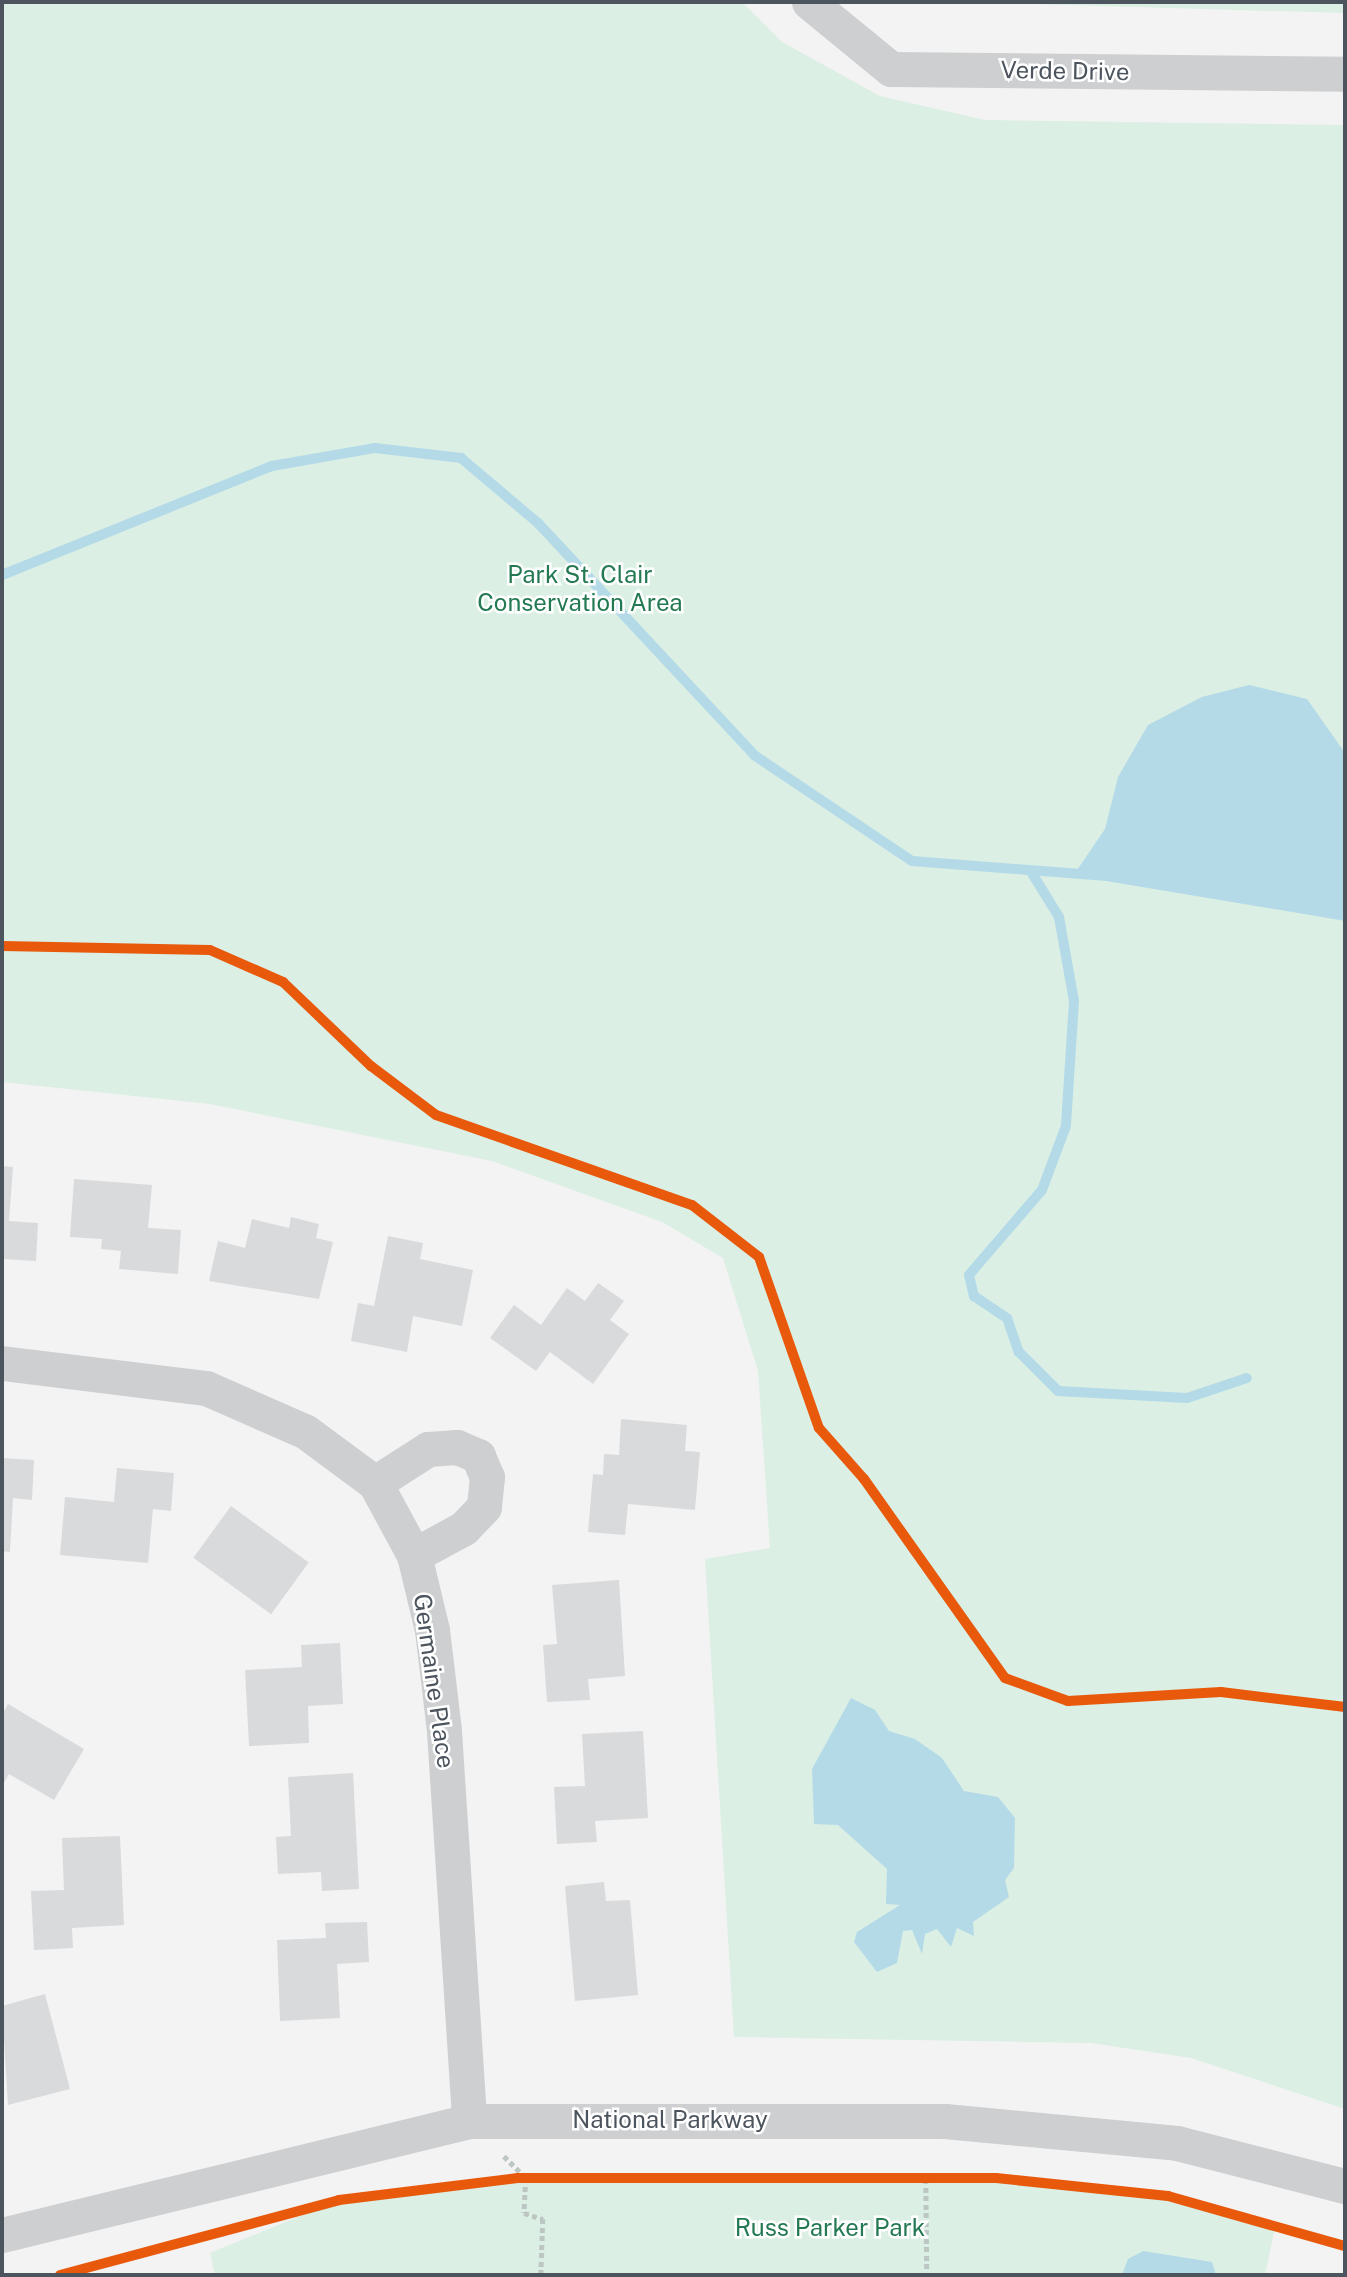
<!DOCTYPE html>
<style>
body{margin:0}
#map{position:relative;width:1347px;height:2277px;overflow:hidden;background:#f3f3f3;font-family:"Public Sans",sans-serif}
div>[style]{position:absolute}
.green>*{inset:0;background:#dbefe4}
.water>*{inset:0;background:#b4dae8}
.stream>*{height:10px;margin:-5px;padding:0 5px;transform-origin:5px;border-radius:5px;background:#b4dae8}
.building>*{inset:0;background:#d9dadc;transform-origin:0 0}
.path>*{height:4.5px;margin-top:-2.25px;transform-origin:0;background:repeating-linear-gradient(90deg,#bcc6c3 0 5px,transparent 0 8.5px)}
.minor>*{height:35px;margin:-17.5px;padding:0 17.5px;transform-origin:17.5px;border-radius:17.5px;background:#cdcfd1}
.cycleway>*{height:10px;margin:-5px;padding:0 5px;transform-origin:5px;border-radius:5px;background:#e8590c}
span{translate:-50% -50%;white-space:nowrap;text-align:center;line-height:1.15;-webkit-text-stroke:5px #fff;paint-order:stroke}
.street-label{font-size:24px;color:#4c545e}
.park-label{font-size:24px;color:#237952}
.frame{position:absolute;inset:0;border:4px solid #4c545e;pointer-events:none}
</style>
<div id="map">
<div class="green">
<i style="clip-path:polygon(2px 2px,742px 2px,782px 42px,880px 96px,985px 120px,1345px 125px,1345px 2109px,1191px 2058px,1091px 2043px,734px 2037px,705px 1559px,770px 1548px,758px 1371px,723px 1258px,662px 1222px,492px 1161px,210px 1104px,2px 1082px)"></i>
<i style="clip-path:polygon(966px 2px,1345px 2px,1345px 13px)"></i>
<i style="clip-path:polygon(526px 2178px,996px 2178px,1168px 2196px,1276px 2223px,1265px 2275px,215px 2275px,210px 2253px,339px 2200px)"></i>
</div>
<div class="water">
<i style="clip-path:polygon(1249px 685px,1307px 699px,1345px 753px,1345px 916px,1075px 873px,1105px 829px,1118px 777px,1148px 725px,1202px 697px)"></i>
<i style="clip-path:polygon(851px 1698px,875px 1710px,889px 1731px,915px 1739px,942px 1758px,964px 1791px,998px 1797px,1015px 1818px,1014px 1868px,1005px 1880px,1009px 1897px,973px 1922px,974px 1936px,957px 1928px,951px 1947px,937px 1929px,925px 1934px,922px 1954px,912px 1930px,903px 1931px,897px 1963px,877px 1972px,854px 1942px,857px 1932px,900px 1905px,886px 1904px,887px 1869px,838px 1825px,814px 1824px,812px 1769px)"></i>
<i style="clip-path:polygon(1143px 2251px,1212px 2262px,1216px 2275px,1122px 2275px,1128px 2259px)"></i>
</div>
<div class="stream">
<i style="left:2px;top:575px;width:291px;rotate:-22deg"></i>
<i style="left:272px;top:466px;width:105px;rotate:-9.9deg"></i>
<i style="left:375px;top:448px;width:87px;rotate:6.6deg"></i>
<i style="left:461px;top:458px;width:101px;rotate:40.2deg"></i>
<i style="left:538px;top:523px;width:317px;rotate:47deg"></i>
<i style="left:754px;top:755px;width:190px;rotate:33.9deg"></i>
<i style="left:912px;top:861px;width:196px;rotate:4.4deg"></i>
<i style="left:1107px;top:876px;width:241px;rotate:9.5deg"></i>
<i style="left:1030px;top:870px;width:55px;rotate:58.3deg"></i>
<i style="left:1059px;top:917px;width:85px;rotate:79.9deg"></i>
<i style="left:1074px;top:1001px;width:125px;rotate:93.7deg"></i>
<i style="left:1066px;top:1126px;width:68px;rotate:110.6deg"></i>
<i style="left:1042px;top:1190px;width:112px;rotate:130.7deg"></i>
<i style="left:969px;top:1275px;width:22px;rotate:77deg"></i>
<i style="left:974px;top:1296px;width:40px;rotate:34deg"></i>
<i style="left:1007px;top:1318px;width:36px;rotate:71deg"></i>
<i style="left:1019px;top:1352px;width:55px;rotate:45deg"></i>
<i style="left:1058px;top:1391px;width:129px;rotate:3.1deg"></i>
<i style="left:1187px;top:1398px;width:63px;rotate:-18.4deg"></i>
</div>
<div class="building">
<i style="clip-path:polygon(2px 1166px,13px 1167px,9px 1221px,38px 1223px,36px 1261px,2px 1259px)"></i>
<i style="clip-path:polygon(74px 1179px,152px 1185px,148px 1228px,181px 1230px,178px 1274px,119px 1269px,121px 1251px,101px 1249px,102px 1239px,70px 1237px)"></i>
<i style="clip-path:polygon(291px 1217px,319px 1224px,316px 1238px,333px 1242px,319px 1299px,209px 1281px,218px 1241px,245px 1248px,252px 1219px,289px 1228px)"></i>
<i style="clip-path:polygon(388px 1236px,423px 1243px,420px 1259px,473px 1270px,462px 1326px,413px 1316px,407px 1352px,351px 1341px,358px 1303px,374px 1306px)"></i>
<i style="clip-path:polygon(598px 1283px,624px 1301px,610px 1320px,629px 1334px,593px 1384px,550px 1352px,536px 1371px,490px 1338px,514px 1305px,541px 1325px,567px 1288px,585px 1301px)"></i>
<i style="clip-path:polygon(621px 1419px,687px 1425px,685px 1451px,700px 1452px,695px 1510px,628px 1504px,625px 1535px,588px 1532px,593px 1474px,603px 1475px,604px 1454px,619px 1455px)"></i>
<i style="clip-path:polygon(2px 1458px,34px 1460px,32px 1500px,13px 1498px,10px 1552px,2px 1551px)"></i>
<i style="clip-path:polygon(117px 1468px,174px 1473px,171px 1511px,153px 1509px,148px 1563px,60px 1555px,65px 1497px,114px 1502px)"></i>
<i style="left:231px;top:1506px;width:96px;height:64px;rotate:36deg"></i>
<i style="clip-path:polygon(619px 1580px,625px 1676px,588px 1679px,590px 1700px,547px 1702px,543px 1645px,557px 1644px,552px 1585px)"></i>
<i style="clip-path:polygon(340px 1643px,343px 1704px,308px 1706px,309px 1743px,249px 1746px,245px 1670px,302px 1667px,301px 1645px)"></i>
<i style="clip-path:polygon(8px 1704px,84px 1749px,54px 1800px,9px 1774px,2px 1786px,2px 1715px)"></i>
<i style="clip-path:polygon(643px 1731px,648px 1818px,595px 1821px,597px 1842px,557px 1844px,554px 1787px,585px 1786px,582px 1734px)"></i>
<i style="clip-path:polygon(353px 1773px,359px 1889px,322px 1891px,321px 1872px,278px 1874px,276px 1837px,291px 1836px,288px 1777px)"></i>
<i style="clip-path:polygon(120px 1836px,124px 1925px,72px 1928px,73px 1948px,34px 1950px,31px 1891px,64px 1890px,62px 1838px)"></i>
<i style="clip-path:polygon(604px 1882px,606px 1901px,630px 1900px,638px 1995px,575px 2001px,565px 1886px)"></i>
<i style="clip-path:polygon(367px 1922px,369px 1962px,337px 1964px,340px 2018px,280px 2021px,277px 1940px,326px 1938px,325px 1923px)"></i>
<i style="clip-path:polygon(45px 1994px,70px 2089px,8px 2105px,2px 2006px)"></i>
</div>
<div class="path">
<i style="left:504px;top:2156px;width:31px;rotate:45deg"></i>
<i style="left:526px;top:2178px;width:35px;rotate:93deg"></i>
<i style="left:524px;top:2213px;width:20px;rotate:18deg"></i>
<i style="left:543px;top:2219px;width:56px;rotate:92deg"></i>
<i style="left:926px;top:2179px;width:96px;rotate:89.4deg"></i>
</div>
<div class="minor">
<i style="left:809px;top:2px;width:106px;rotate:39.3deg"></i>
<i style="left:891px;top:69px;width:454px;rotate:0.6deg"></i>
<i style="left:2px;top:1363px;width:206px;rotate:7deg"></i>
<i style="left:206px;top:1388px;width:109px;rotate:23.7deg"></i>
<i style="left:306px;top:1432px;width:86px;rotate:36.5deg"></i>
<i style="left:375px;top:1483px;width:82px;rotate:61.6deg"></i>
<i style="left:414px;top:1555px;width:77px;rotate:76.5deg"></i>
<i style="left:432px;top:1630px;width:102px;rotate:83.2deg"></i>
<i style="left:444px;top:1731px;width:391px;rotate:86.3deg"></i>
<i style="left:375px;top:1483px;width:63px;rotate:-32.7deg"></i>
<i style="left:428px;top:1449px;width:29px;rotate:-4deg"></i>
<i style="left:457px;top:1447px;width:23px;rotate:23deg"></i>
<i style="left:478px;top:1456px;width:23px;rotate:67deg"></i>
<i style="left:487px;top:1477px;width:30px;rotate:96deg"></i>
<i style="left:484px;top:1507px;width:29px;rotate:134deg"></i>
<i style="left:464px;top:1528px;width:57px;rotate:151.6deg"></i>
<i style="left:2px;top:2235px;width:481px;rotate:-13.7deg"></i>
<i style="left:469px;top:2121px;width:476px"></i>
<i style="left:945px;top:2121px;width:233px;rotate:5.4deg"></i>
<i style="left:1177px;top:2143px;width:173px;rotate:14.4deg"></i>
</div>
<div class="cycleway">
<i style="left:2px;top:946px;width:208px;rotate:1.1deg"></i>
<i style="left:210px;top:950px;width:80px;rotate:23.7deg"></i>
<i style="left:283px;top:982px;width:122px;rotate:43.7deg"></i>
<i style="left:371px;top:1066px;width:81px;rotate:37deg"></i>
<i style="left:436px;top:1115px;width:271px;rotate:19.4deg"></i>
<i style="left:692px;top:1205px;width:85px;rotate:37.8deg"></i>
<i style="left:759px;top:1257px;width:181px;rotate:70.7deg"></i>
<i style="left:819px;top:1428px;width:68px;rotate:48.6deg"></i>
<i style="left:864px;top:1479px;width:244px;rotate:54.7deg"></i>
<i style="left:1005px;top:1678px;width:67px;rotate:20.1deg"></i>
<i style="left:1068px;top:1701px;width:153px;rotate:-3.4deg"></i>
<i style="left:1221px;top:1692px;width:125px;rotate:6.9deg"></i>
<i style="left:60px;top:2275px;width:289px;rotate:-15deg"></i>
<i style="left:339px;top:2200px;width:180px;rotate:-7deg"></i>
<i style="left:518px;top:2178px;width:478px"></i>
<i style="left:996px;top:2178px;width:173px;rotate:6deg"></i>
<i style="left:1168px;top:2196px;width:184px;rotate:15.8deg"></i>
</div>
<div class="street-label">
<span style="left:1065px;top:71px;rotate:1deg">Verde Drive</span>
<span style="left:434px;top:1681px;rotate:82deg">Germaine Place</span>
<span style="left:670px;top:2120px">National Parkway</span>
</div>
<div class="park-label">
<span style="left:580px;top:589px">Park St. Clair<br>Conservation Area</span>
<span style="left:830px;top:2228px">Russ Parker Park</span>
</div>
<div class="frame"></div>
</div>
